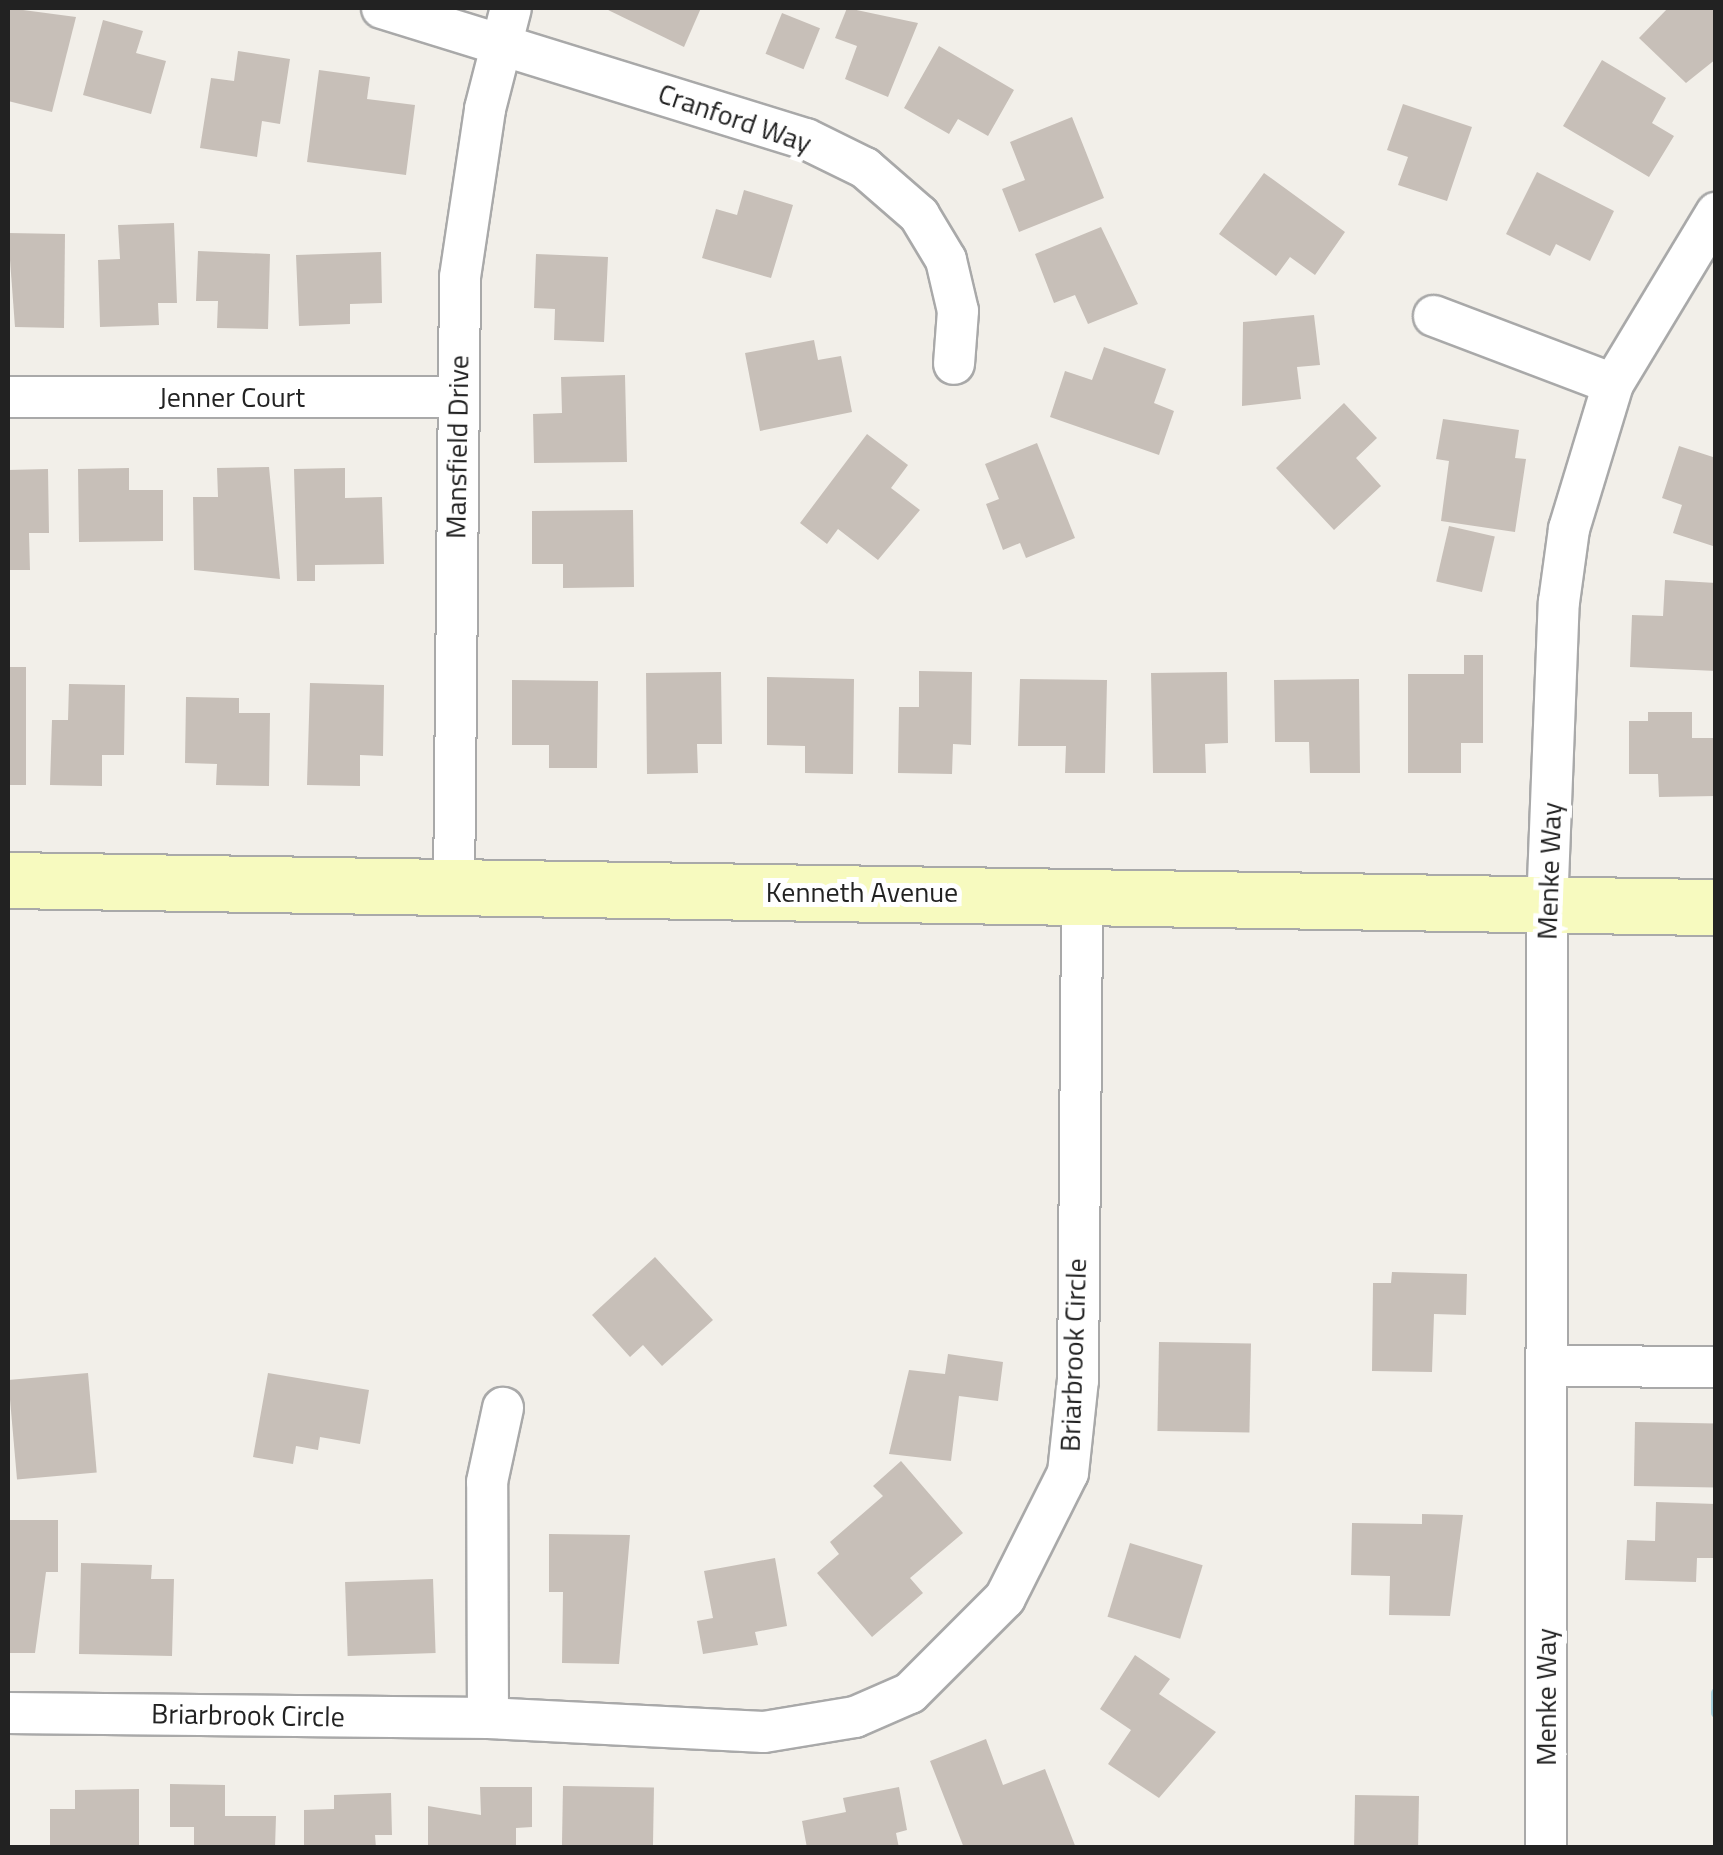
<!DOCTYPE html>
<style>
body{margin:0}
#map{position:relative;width:1723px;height:1855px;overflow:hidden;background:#f2efe9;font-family:"Titillium Web",sans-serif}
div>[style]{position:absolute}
.stream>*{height:10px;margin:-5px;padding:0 5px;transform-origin:5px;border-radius:5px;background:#aad3df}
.building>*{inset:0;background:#c7bfb8;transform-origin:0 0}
.roads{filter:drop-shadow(2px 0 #a9a9a9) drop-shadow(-2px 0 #a9a9a9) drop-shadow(0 2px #a9a9a9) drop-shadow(0 -2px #a9a9a9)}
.street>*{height:40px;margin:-20px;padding:0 20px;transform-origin:20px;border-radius:20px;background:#fff}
.secondary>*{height:55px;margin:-27.5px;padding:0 27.5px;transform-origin:27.5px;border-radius:27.5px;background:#f7fabf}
span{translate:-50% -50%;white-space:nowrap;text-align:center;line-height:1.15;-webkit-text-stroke:10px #fff;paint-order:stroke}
.street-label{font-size:28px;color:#222}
.frame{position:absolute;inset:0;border:10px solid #222;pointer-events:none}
</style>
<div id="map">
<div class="stream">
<i style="left:1716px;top:1693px;width:20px;rotate:90deg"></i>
</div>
<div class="building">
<i style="clip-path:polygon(8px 8px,76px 17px,52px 112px,8px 101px)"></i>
<i style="clip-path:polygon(604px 8px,701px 8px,684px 47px)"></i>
<i style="clip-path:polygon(847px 8px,918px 23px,888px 97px,845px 79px,857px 46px,835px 38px)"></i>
<i style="clip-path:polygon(1668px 8px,1716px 8px,1716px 59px,1686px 83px,1639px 38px)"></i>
<i style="left:782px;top:13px;width:41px;height:44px;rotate:22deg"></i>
<i style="clip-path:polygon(103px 20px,143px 31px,136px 53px,166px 61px,151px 114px,83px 95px)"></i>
<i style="clip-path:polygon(939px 46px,1014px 90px,988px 136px,958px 119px,949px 134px,904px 108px)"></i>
<i style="clip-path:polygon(238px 51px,290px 59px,280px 124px,262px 121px,257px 157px,200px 148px,211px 78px,234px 81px)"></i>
<i style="clip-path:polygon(1602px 60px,1666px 98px,1652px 123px,1674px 136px,1649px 177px,1563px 126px)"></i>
<i style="clip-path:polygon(319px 70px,370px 77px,367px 99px,415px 105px,406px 175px,307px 162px)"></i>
<i style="clip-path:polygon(1403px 104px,1472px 127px,1447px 201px,1398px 185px,1408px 157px,1387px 150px)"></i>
<i style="clip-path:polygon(1072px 117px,1104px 198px,1019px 232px,1002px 189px,1025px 180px,1010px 142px)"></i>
<i style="clip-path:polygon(1537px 172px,1614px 211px,1590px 261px,1556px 244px,1550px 256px,1506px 234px)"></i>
<i style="clip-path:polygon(1264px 173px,1345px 232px,1315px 275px,1290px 257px,1276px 276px,1219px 234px)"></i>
<i style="clip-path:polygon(744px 190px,793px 205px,771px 278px,702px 258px,716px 209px,737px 215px)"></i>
<i style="clip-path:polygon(174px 223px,177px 303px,158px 303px,159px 325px,100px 327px,98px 260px,120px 259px,118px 225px)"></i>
<i style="clip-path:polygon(1101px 227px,1138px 304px,1088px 324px,1075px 295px,1054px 303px,1035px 254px)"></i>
<i style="clip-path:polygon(8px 233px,65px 234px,64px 328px,15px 327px)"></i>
<i style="clip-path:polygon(198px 251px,270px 254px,268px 329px,217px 328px,218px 301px,196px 301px)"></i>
<i style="clip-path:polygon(381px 252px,382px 303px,350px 304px,350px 324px,299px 326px,296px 255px)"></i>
<i style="clip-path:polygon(536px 254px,608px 257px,604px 342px,554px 340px,555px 309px,534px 308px)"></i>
<i style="clip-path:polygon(1314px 315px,1320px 365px,1297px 367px,1301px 399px,1242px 406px,1243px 322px)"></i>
<i style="clip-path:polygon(814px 340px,818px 360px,841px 356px,852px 412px,760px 431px,745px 353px)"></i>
<i style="clip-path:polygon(1104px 347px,1166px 369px,1154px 403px,1174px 411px,1159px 455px,1050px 417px,1065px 371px,1092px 380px)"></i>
<i style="clip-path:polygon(625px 375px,627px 462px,534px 463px,533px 414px,562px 413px,561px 377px)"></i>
<i style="clip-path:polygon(1344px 403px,1377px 438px,1356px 458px,1381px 486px,1334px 530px,1276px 468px)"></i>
<i style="clip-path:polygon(1443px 419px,1519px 430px,1515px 458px,1526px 459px,1515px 532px,1441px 521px,1449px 461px,1436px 459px)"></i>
<i style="clip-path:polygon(867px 434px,908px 465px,891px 488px,920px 510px,878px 560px,838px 529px,827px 544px,800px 523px)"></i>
<i style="clip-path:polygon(1037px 443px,1075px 538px,1026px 558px,1020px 543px,1003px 550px,986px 504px,999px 499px,985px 464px)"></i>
<i style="clip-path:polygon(1679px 446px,1716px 458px,1716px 547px,1673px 533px,1682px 505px,1662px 498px)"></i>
<i style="clip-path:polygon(269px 467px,280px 579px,194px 570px,193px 497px,218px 497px,217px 468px)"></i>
<i style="clip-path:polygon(129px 468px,129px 490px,163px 490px,163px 541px,79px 542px,78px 469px)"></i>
<i style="clip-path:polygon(345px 468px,345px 498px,382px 497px,384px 564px,315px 565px,315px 581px,297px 581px,294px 469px)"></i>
<i style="clip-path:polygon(48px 469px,49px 533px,29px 533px,30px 570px,8px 570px,8px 470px)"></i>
<i style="clip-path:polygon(633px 510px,634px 587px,563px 588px,563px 564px,532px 564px,532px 511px)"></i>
<i style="left:1449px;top:526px;width:47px;height:57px;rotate:13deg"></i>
<i style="clip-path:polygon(1665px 580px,1716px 583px,1716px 671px,1630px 667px,1632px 615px,1663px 616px)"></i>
<i style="clip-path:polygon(1464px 655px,1483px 655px,1483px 743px,1461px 743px,1461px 773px,1408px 773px,1408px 674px,1464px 674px)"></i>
<i style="left:8px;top:667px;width:18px;height:118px"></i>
<i style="clip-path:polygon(919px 671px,972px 672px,971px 745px,953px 744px,952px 774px,898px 773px,899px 707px,919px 707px)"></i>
<i style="clip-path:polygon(721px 672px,722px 744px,697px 744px,698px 773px,647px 774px,646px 673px)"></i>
<i style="clip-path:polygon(1227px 672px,1228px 743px,1205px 744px,1206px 773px,1153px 773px,1151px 673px)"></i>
<i style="clip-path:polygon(767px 677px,854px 679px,853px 774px,805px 773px,805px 746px,767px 745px)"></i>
<i style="clip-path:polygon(1020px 679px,1107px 680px,1105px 773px,1065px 773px,1066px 746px,1018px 746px)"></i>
<i style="clip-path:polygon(1359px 679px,1360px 773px,1310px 773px,1309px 742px,1275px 742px,1274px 680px)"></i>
<i style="clip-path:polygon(512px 680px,598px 681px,597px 768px,549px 768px,549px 745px,512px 745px)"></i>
<i style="clip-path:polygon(310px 683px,384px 685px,383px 756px,360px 755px,360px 786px,307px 785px)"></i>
<i style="clip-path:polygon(69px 684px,125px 685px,124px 755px,102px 755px,102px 786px,50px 785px,52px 720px,68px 720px)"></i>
<i style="clip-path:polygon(186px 697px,239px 698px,239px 713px,270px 713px,269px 786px,216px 785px,217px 764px,185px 763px)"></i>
<i style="clip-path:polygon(1648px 712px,1692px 712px,1692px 738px,1716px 738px,1716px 796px,1659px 797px,1658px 774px,1629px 774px,1629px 721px,1648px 721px)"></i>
<i style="clip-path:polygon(655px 1257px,713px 1320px,662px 1366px,643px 1345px,630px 1357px,592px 1315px)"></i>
<i style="clip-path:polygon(1392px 1272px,1467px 1274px,1466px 1315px,1434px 1314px,1432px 1372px,1372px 1371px,1373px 1283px,1391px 1283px)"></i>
<i style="left:1159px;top:1342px;width:92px;height:89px;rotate:1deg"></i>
<i style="clip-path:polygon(948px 1354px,1003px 1362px,998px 1401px,959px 1396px,951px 1461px,889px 1454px,909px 1370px,945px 1374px)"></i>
<i style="left:88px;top:1373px;width:100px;height:80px;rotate:85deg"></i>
<i style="clip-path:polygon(268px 1373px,369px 1390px,360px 1444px,320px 1437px,318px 1450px,296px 1446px,293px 1464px,253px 1457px)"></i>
<i style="left:1635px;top:1422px;width:81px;height:64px;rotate:1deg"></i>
<i style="clip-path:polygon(901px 1461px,963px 1533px,910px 1578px,923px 1593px,872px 1637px,817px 1573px,839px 1554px,830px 1542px,883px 1496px,873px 1486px)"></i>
<i style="clip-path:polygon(1656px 1502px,1716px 1504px,1716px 1558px,1697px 1558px,1696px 1582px,1625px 1580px,1627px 1540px,1655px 1541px)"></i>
<i style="clip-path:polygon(1422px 1514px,1463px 1515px,1450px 1616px,1389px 1615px,1390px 1576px,1351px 1575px,1352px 1523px,1422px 1524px)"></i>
<i style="clip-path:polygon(8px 1520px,58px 1520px,58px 1572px,46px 1572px,35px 1653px,8px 1653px)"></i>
<i style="clip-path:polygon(549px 1534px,630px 1535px,619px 1664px,562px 1663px,563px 1592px,549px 1592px)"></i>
<i style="left:1130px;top:1543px;width:76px;height:77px;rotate:17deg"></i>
<i style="clip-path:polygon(775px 1558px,787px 1626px,755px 1632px,758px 1645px,703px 1654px,697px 1621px,713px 1618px,704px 1571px)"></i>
<i style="clip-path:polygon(81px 1563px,152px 1565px,151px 1579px,174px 1579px,172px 1656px,79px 1654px)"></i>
<i style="left:433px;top:1579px;width:74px;height:88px;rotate:88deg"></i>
<i style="clip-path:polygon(1135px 1655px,1170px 1679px,1159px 1694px,1216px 1732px,1159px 1798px,1108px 1764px,1131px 1730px,1100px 1709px)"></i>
<i style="clip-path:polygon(986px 1739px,1003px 1785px,1045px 1769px,1076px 1848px,964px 1848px,930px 1761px)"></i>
<i style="clip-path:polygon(170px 1784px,225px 1785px,225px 1816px,276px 1816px,275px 1848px,194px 1848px,194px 1827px,170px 1827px)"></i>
<i style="left:563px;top:1786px;width:91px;height:62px;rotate:1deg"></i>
<i style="clip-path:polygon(480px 1787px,532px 1787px,532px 1827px,516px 1828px,516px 1848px,428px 1848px,428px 1806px,481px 1815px)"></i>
<i style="clip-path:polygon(899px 1787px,907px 1830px,896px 1833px,899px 1848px,807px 1848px,802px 1821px,846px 1812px,843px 1798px)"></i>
<i style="clip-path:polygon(139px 1789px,139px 1848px,50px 1848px,50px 1809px,75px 1809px,75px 1790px)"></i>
<i style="clip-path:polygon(391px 1793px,392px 1835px,375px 1835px,376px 1848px,304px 1848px,304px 1810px,334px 1809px,334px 1795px)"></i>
<i style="left:1355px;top:1795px;width:64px;height:53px;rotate:1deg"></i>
</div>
<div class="roads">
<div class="street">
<i style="left:382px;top:8px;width:444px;rotate:17.2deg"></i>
<i style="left:806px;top:139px;width:66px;rotate:26.2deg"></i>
<i style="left:865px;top:168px;width:72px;rotate:41deg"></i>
<i style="left:919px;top:215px;width:52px;rotate:59deg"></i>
<i style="left:946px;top:260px;width:52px;rotate:76.8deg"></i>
<i style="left:958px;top:311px;width:53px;rotate:94.3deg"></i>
<i style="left:1434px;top:316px;width:191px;rotate:20.8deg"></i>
<i style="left:8px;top:397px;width:449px"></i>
<i style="left:454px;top:892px;width:615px;rotate:-89.44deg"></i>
<i style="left:460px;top:277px;width:170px;rotate:-81.5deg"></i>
<i style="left:485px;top:109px;width:104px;rotate:-75.6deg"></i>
<i style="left:1546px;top:1366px;width:170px;rotate:0.3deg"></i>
<i style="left:8px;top:1713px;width:480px;rotate:0.6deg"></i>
<i style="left:488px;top:1718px;width:276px;rotate:2.9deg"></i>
<i style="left:764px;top:1732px;width:92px;rotate:-9.4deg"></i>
<i style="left:855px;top:1717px;width:60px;rotate:-23.6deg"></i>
<i style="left:910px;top:1693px;width:134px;rotate:-45deg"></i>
<i style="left:1005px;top:1598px;width:140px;rotate:-63.3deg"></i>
<i style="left:1068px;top:1473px;width:94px;rotate:-83.9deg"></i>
<i style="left:1078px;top:1380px;width:487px;rotate:-89.5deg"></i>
<i style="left:488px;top:1718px;width:236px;rotate:-90.2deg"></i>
<i style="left:487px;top:1482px;width:76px;rotate:-77.8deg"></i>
<i style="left:1546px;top:1848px;width:940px;rotate:-89.94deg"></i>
<i style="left:1547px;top:908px;width:306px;rotate:-87.8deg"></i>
<i style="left:1559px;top:602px;width:74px;rotate:-82.2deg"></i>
<i style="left:1569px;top:529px;width:152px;rotate:-73.1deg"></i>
<i style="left:1613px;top:384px;width:200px;rotate:-58.9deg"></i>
</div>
<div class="secondary">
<i style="left:8px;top:880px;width:1708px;rotate:0.91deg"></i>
</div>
</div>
<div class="street-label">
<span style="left:735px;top:118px;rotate:19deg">Cranford Way</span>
<span style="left:232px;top:397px">Jenner Court</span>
<span style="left:457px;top:447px;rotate:-89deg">Mansfield Drive</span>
<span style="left:1549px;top:871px;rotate:-88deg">Menke Way</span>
<span style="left:862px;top:892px">Kenneth Avenue</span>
<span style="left:1073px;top:1355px;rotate:-88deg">Briarbrook Circle</span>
<span style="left:1546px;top:1697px;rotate:-90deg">Menke Way</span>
<span style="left:248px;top:1715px;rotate:1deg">Briarbrook Circle</span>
</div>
<div class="frame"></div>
</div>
